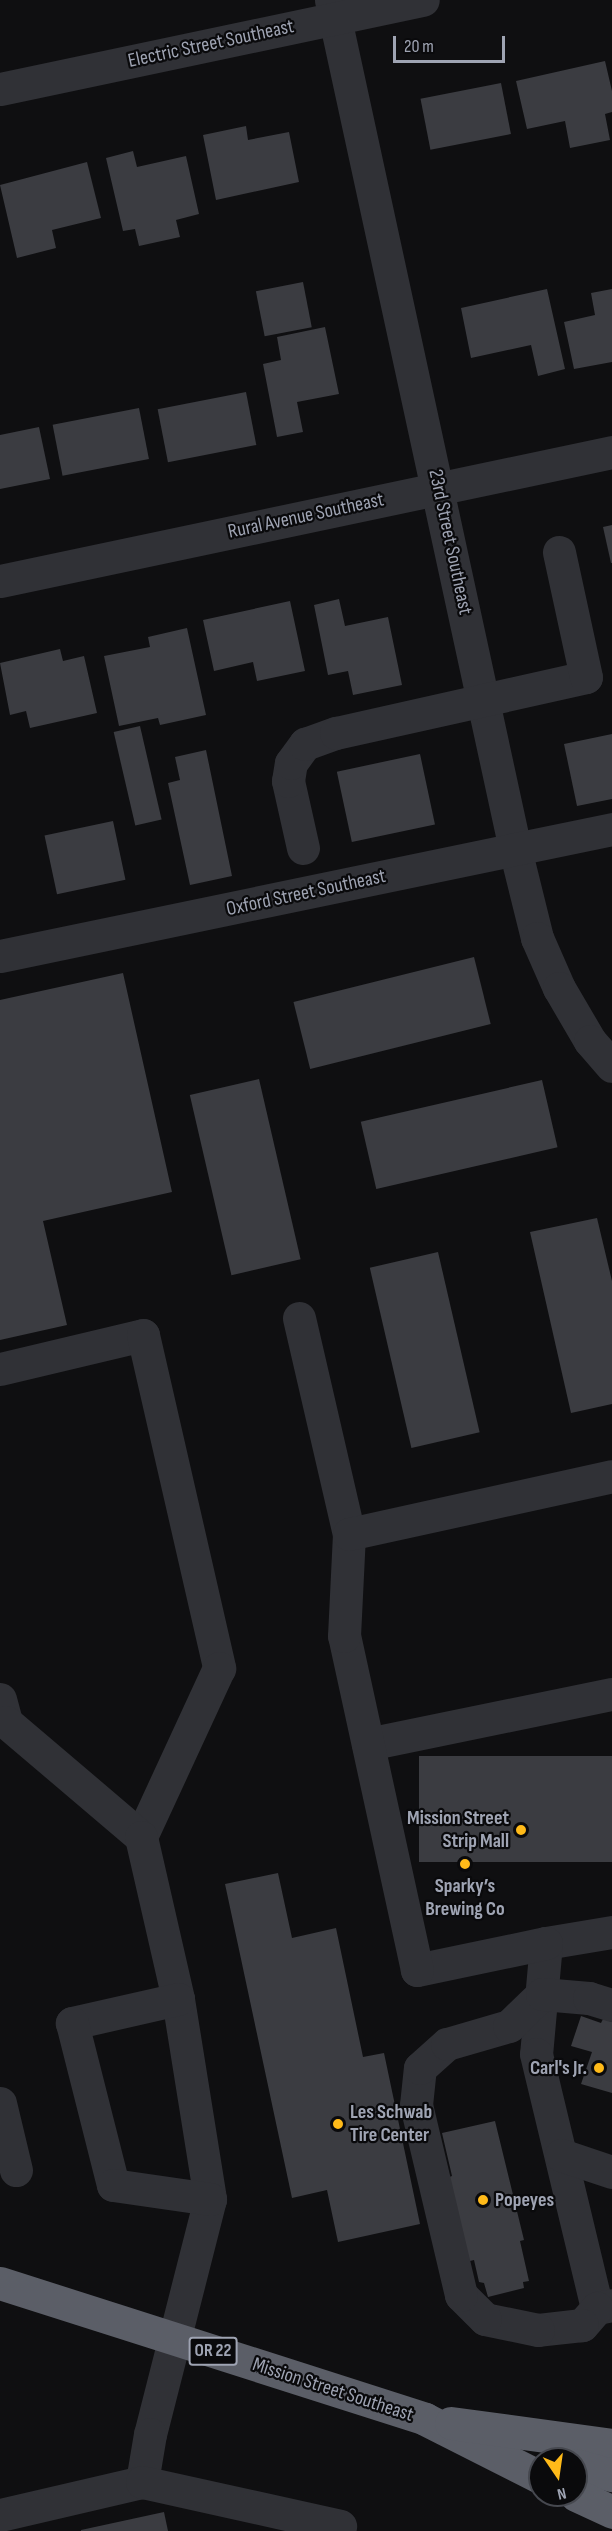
<!DOCTYPE html>
<meta charset="utf-8">
<style>
body{margin:0}
#map{position:relative;width:612px;height:2531px;overflow:hidden;background:#0f0f11;font-family:"Sofia Sans Condensed",sans-serif}
div>[style]{position:absolute}
.building>*{inset:0;background:#3b3c41;transform-origin:0 0}
.minor>*{height:33px;margin:-16.5px;padding:0 16.5px;transform-origin:16.5px;border-radius:16.5px;background:#303136}
.highway>*{height:33px;margin:-16.5px;padding:0 16.5px;transform-origin:16.5px;border-radius:16.5px;background:#5b5e67}
.dots>*{width:16px;height:16px;translate:-50% -50%;box-sizing:border-box;border:3px solid #0a0a0c;border-radius:50%}
span{translate:-50% -50%;white-space:nowrap;text-align:center;line-height:1.15;-webkit-text-stroke:4.5px #0a0a0c;paint-order:stroke}
.shield-label span{padding:2px 4px;background:#0a0a0c;border:2px solid;border-radius:4px;-webkit-text-stroke-width:0}
.shield-label{font-size:18px;color:#9fa4b3;font-weight:700}
.street-label{font-size:20px;color:#9fa4b3}
.poi-label{font-size:20px;color:#9fa4b3;font-weight:700}
.right{translate:-100% -50%;text-align:right}
.left{translate:0 -50%;text-align:left}
.north{position:absolute;left:528px;top:2447px;width:60px;height:60px;box-sizing:border-box;background:#0a0a0c;border:2px solid #46484f;border-radius:50%;rotate:167deg;font-size:16px;font-weight:700;line-height:24px;text-align:center;color:#9fa4b3}
.north::after{content:'';display:block;margin:auto;width:21px;height:27px;background:#ffba19;clip-path:polygon(50% 0,100% 100%,50% 72%,0 100%)}
.scale{position:absolute;left:393px;top:36px;width:112px;height:27px;box-sizing:border-box;border:3px solid #9fa4b3;border-top:0;padding-left:8px;font-size:18px;line-height:21px;white-space:nowrap;color:#9fa4b3;-webkit-text-stroke:4px #0a0a0c;paint-order:stroke}
</style>
<div id="map">
<div class="building">
<i style="clip-path:polygon(605px 61px,612px 91px,612px 112px,605px 114px,610px 140px,570px 148px,565px 121px,527px 129px,516px 81px)"></i>
<i style="left:501px;top:83px;width:52px;height:82px;rotate:79deg"></i>
<i style="clip-path:polygon(246px 126px,248px 140px,289px 132px,299px 182px,216px 200px,203px 135px)"></i>
<i style="clip-path:polygon(133px 151px,137px 167px,186px 156px,199px 214px,176px 220px,180px 237px,139px 246px,135px 229px,123px 231px,106px 158px)"></i>
<i style="clip-path:polygon(87px 162px,101px 218px,52px 230px,56px 248px,17px 258px,0 185px)"></i>
<i style="left:303px;top:282px;width:46px;height:48px;rotate:79deg"></i>
<i style="clip-path:polygon(547px 289px,565px 369px,538px 376px,531px 345px,471px 358px,461px 308px)"></i>
<i style="clip-path:polygon(612px 289px,612px 362px,574px 369px,564px 322px,595px 315px,591px 293px)"></i>
<i style="clip-path:polygon(325px 327px,339px 394px,297px 402px,303px 432px,277px 437px,263px 364px,281px 360px,277px 337px)"></i>
<i style="left:246px;top:392px;width:54px;height:90px;rotate:79deg"></i>
<i style="left:139px;top:408px;width:52px;height:88px;rotate:79deg"></i>
<i style="clip-path:polygon(39px 427px,50px 479px,0 489px,0 435px)"></i>
<i style="clip-path:polygon(612px 525px,612px 563px,611px 563px,603px 527px)"></i>
<i style="clip-path:polygon(339px 599px,345px 626px,388px 617px,402px 685px,353px 695px,348px 671px,328px 675px,314px 605px)"></i>
<i style="clip-path:polygon(290px 601px,305px 671px,257px 681px,253px 662px,214px 671px,203px 620px)"></i>
<i style="clip-path:polygon(187px 628px,206px 715px,160px 725px,158px 718px,119px 726px,104px 656px,150px 647px,148px 637px)"></i>
<i style="clip-path:polygon(60px 649px,63px 661px,84px 656px,97px 713px,30px 728px,26px 711px,10px 715px,0 663px)"></i>
<i style="left:140px;top:726px;width:96px;height:27px;rotate:77deg"></i>
<i style="clip-path:polygon(612px 734px,612px 799px,577px 806px,564px 744px)"></i>
<i style="clip-path:polygon(206px 750px,232px 876px,190px 885px,168px 783px,180px 780px,175px 757px)"></i>
<i style="left:420px;top:754px;width:72px;height:85px;rotate:78deg"></i>
<i style="left:113px;top:821px;width:60px;height:70px;rotate:78deg"></i>
<i style="left:474px;top:957px;width:69px;height:186px;rotate:76deg"></i>
<i style="clip-path:polygon(123px 973px,172px 1192px,43px 1221px,67px 1325px,0 1340px,0 1000px)"></i>
<i style="left:259px;top:1079px;width:185px;height:71px;rotate:77deg"></i>
<i style="left:542px;top:1080px;width:69px;height:186px;rotate:77deg"></i>
<i style="clip-path:polygon(597px 1218px,612px 1281px,612px 1404px,571px 1413px,530px 1232px)"></i>
<i style="left:438px;top:1252px;width:185px;height:70px;rotate:77deg"></i>
<i style="left:612px;top:1756px;width:106px;height:193px;rotate:90deg"></i>
<i style="clip-path:polygon(278px 1873px,292px 1938px,336px 1928px,363px 2057px,384px 2053px,420px 2224px,338px 2242px,327px 2190px,292px 2198px,225px 1884px)"></i>
<i style="clip-path:polygon(581px 2016px,601px 2023px,603px 2019px,612px 2022px,612px 2093px,581px 2084px,592px 2052px,571px 2046px)"></i>
<i style="clip-path:polygon(495px 2121px,524px 2240px,520px 2241px,529px 2281px,523px 2282px,524px 2288px,488px 2297px,484px 2283px,479px 2282px,474px 2260px,462px 2263px,447px 2178px,452px 2176px,442px 2133px)"></i>
<i style="clip-path:polygon(164px 2512px,168px 2531px,81px 2531px,81px 2530px)"></i>
</div>
<div class="minor">
<i style="left:331px;top:0;width:869px;rotate:77.77deg"></i>
<i style="left:515px;top:849px;width:92px;rotate:76.1deg"></i>
<i style="left:537px;top:938px;width:55px;rotate:66.3deg"></i>
<i style="left:559px;top:988px;width:61px;rotate:59.7deg"></i>
<i style="left:590px;top:1041px;width:33px;rotate:49deg"></i>
<i style="left:0;top:89px;width:432px;rotate:-11.9deg"></i>
<i style="left:0;top:581px;width:625px;rotate:-11.9deg"></i>
<i style="left:303px;top:848px;width:69px;rotate:-102.6deg"></i>
<i style="left:288px;top:781px;width:18px;rotate:-81deg"></i>
<i style="left:291px;top:763px;width:24px;rotate:-54deg"></i>
<i style="left:305px;top:744px;width:33px;rotate:-20deg"></i>
<i style="left:336px;top:733px;width:256px;rotate:-12.6deg"></i>
<i style="left:586px;top:677px;width:128px;rotate:-102.2deg"></i>
<i style="left:0;top:956px;width:625px;rotate:-11.72deg"></i>
<i style="left:299px;top:1318px;width:222px;rotate:77deg"></i>
<i style="left:0;top:1369px;width:147px;rotate:-13.4deg"></i>
<i style="left:143px;top:1335px;width:342px;rotate:77.1deg"></i>
<i style="left:219px;top:1668px;width:186px;rotate:114.8deg"></i>
<i style="left:0;top:1699px;width:24px;rotate:75deg"></i>
<i style="left:6px;top:1722px;width:177px;rotate:40.4deg"></i>
<i style="left:141px;top:1837px;width:166px;rotate:77.1deg"></i>
<i style="left:178px;top:1999px;width:203px;rotate:80.9deg"></i>
<i style="left:210px;top:2199px;width:243px;rotate:104.3deg"></i>
<i style="left:150px;top:2434px;width:49px;rotate:99.5deg"></i>
<i style="left:142px;top:2482px;width:146px;rotate:166.9deg"></i>
<i style="left:368px;top:1744px;width:249px;rotate:-11.6deg"></i>
<i style="left:612px;top:1932px;width:67px;rotate:170.5deg"></i>
<i style="left:546px;top:1943px;width:111px;rotate:95.1deg"></i>
<i style="left:536px;top:2054px;width:261px;rotate:76.5deg"></i>
<i style="left:597px;top:2308px;width:15px;rotate:-11deg"></i>
<i style="left:546px;top:1943px;width:132px;rotate:168.2deg"></i>
<i style="left:417px;top:1970px;width:342px;rotate:-102.3deg"></i>
<i style="left:344px;top:1636px;width:102px;rotate:-87.2deg"></i>
<i style="left:349px;top:1534px;width:269px;rotate:-12.4deg"></i>
<i style="left:178px;top:1999px;width:109px;rotate:167.2deg"></i>
<i style="left:72px;top:2023px;width:167px;rotate:75.8deg"></i>
<i style="left:113px;top:2185px;width:98px;rotate:8.2deg"></i>
<i style="left:0;top:2103px;width:69px;rotate:76.6deg"></i>
<i style="left:561px;top:2155px;width:54px;rotate:18.4deg"></i>
<i style="left:597px;top:2308px;width:23px;rotate:131deg"></i>
<i style="left:582px;top:2325px;width:44px;rotate:173.5deg"></i>
<i style="left:538px;top:2330px;width:54px;rotate:-168.3deg"></i>
<i style="left:485px;top:2319px;width:34px;rotate:-135deg"></i>
<i style="left:461px;top:2295px;width:195px;rotate:-103.3deg"></i>
<i style="left:416px;top:2105px;width:37px;rotate:-84deg"></i>
<i style="left:420px;top:2068px;width:36px;rotate:-42deg"></i>
<i style="left:447px;top:2044px;width:65px;rotate:-16.2deg"></i>
<i style="left:509px;top:2026px;width:46px;rotate:-44.1deg"></i>
<i style="left:542px;top:1994px;width:47px;rotate:4.9deg"></i>
<i style="left:589px;top:1998px;width:24px;rotate:17deg"></i>
<i style="left:142px;top:2482px;width:203px;rotate:12.5deg"></i>
</div>
<div class="highway">
<i style="left:0;top:2283px;width:446px;rotate:17.7deg"></i>
<i style="left:425px;top:2419px;width:129px;rotate:26.8deg"></i>
<i style="left:451px;top:2423px;width:162px;rotate:7.8deg"></i>
<i style="left:576px;top:2465px;width:37px;rotate:16deg"></i>
<i style="left:576px;top:2495px;width:40px;rotate:25deg"></i>
</div>
<div class="dots">
<i style="left:521px;top:1830px;background:#ffba19"></i>
<i style="left:465px;top:1864px;background:#ffba19"></i>
<i style="left:599px;top:2068px;background:#ffba19"></i>
<i style="left:338px;top:2124px;background:#ffba19"></i>
<i style="left:483px;top:2200px;background:#ffba19"></i>
</div>
<div class="shield-label">
<span style="left:213px;top:2351px">OR 22</span>
</div>
<div class="street-label">
<span style="left:211px;top:44px;rotate:-12deg">Electric Street Southeast</span>
<span style="left:306px;top:516px;rotate:-12deg">Rural Avenue Southeast</span>
<span style="left:450px;top:542px;rotate:78deg">23rd Street Southeast</span>
<span style="left:306px;top:893px;rotate:-12deg">Oxford Street Southeast</span>
<span style="left:333px;top:2390px;rotate:18deg">Mission Street Southeast</span>
</div>
<div class="poi-label">
<span class="right" style="left:509px;top:1830px">Mission Street<br>Strip Mall</span>
<span style="left:465px;top:1898px">Sparky’s<br>Brewing Co</span>
<span class="right" style="left:587px;top:2068px">Carl's Jr.</span>
<span class="left" style="left:350px;top:2124px">Les Schwab<br>Tire Center</span>
<span class="left" style="left:495px;top:2200px">Popeyes</span>
</div>
<div class="north">N</div>
<div class="scale">20 m</div>
</div>
